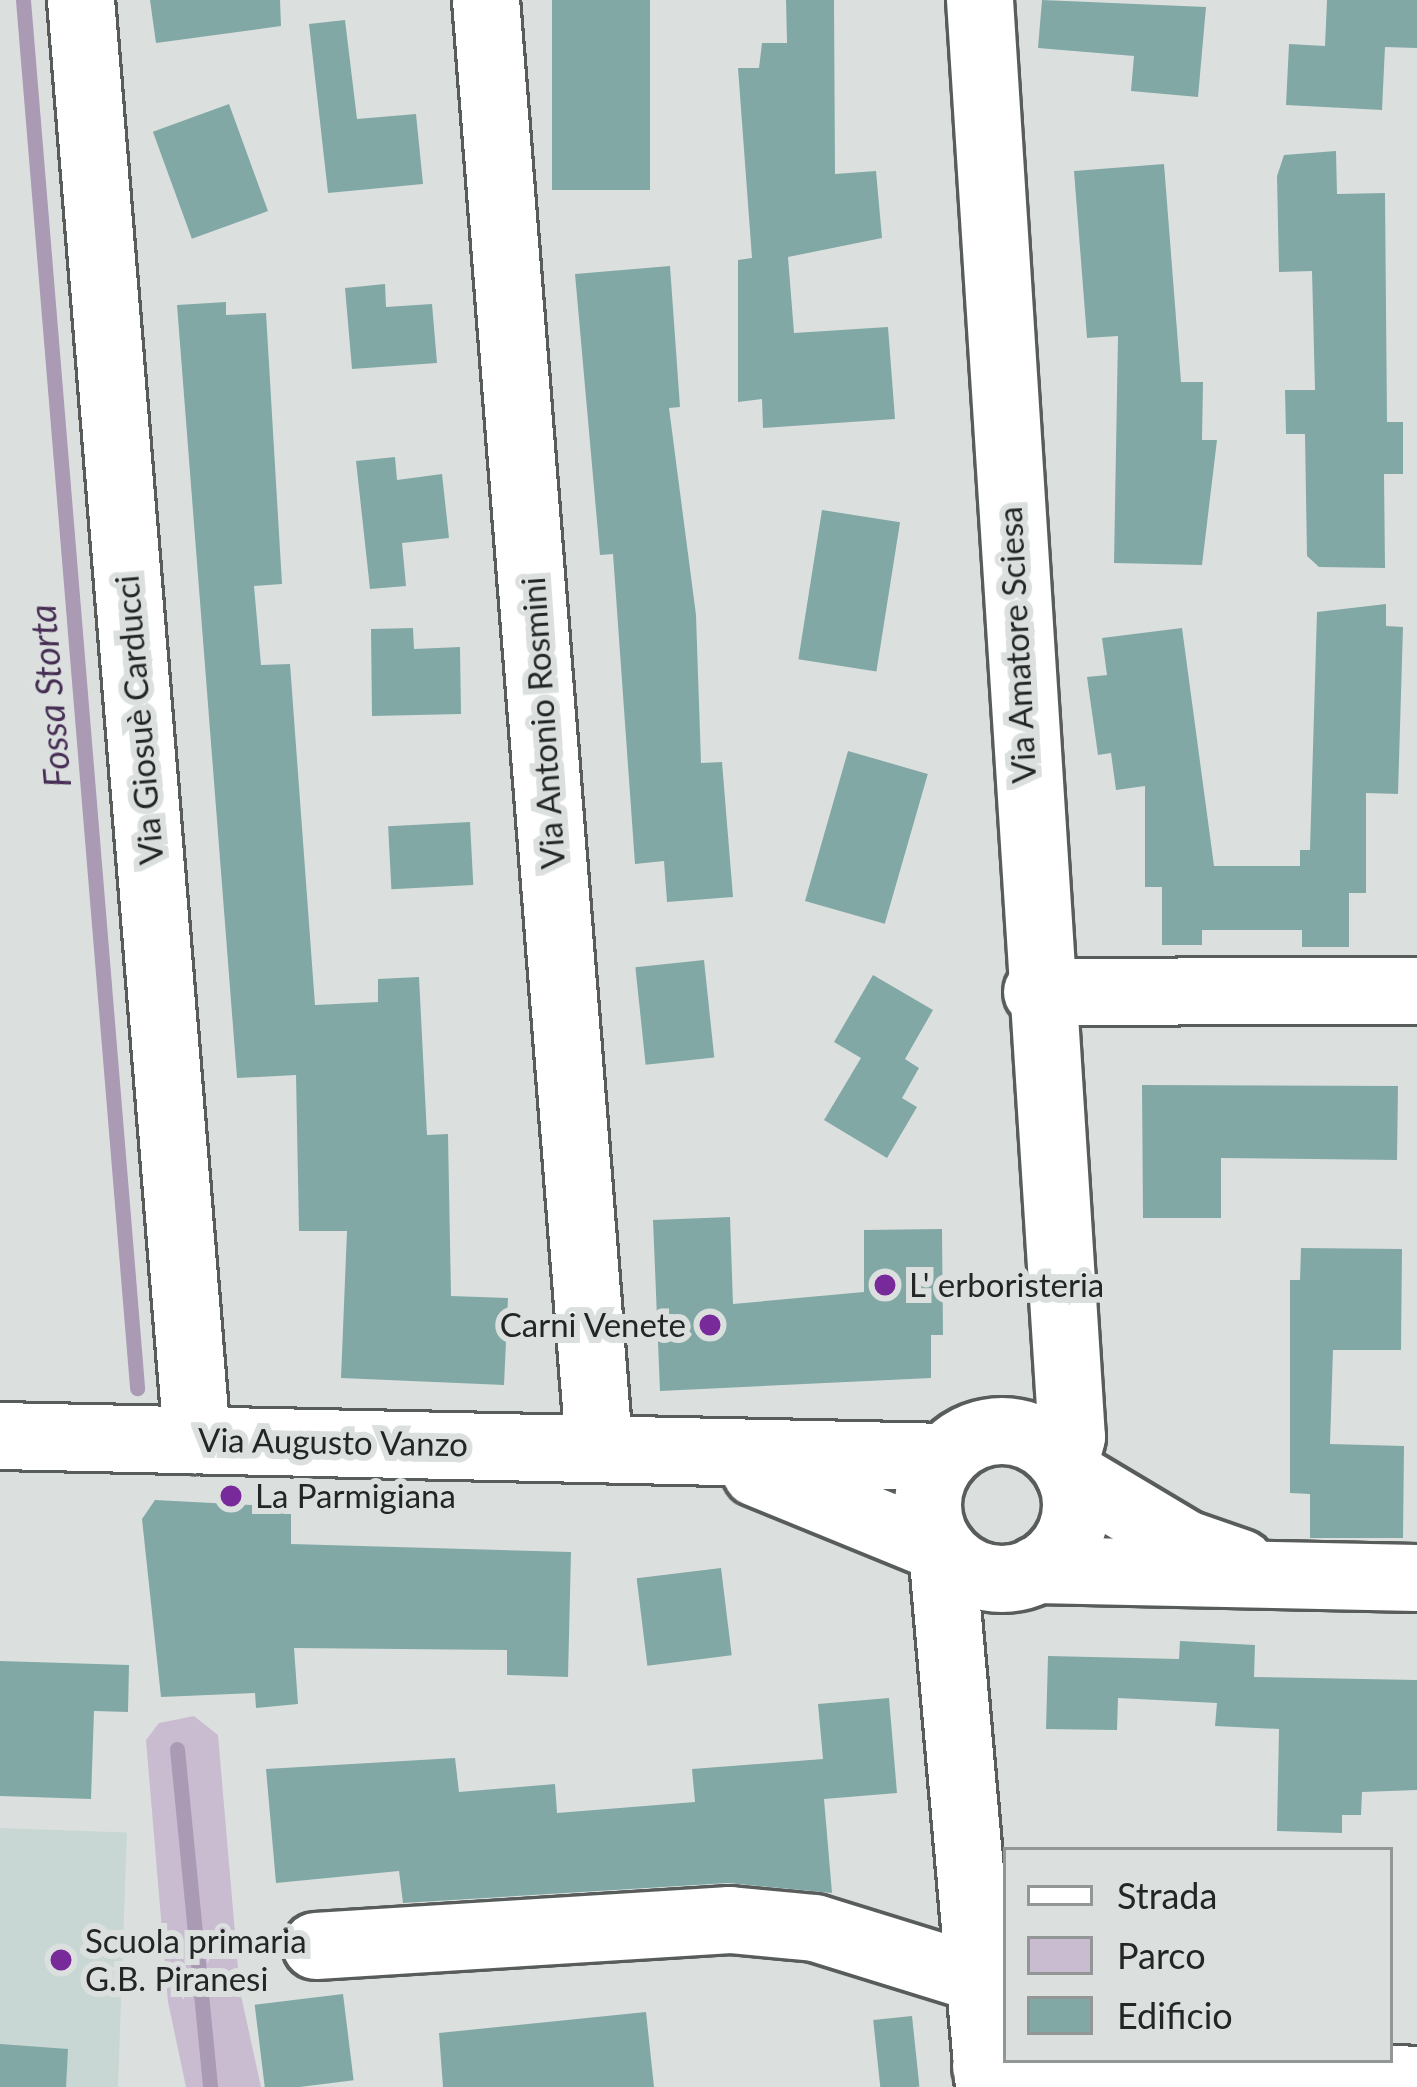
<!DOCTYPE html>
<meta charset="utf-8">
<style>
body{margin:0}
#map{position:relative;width:1417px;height:2087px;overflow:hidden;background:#dbe0df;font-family:Lato,sans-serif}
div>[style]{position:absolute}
.built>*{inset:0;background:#c8d6d4;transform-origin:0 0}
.green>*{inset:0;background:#c9bcd0}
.stream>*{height:15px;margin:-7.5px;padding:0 7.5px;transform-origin:7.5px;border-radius:7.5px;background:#ab9ab4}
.building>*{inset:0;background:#82a8a5;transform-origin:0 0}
.roads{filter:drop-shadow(3px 0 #585d5c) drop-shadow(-3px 0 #585d5c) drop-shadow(0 3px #585d5c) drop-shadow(0 -3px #585d5c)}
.minor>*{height:66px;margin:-33px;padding:0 33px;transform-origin:33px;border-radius:33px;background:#fff}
.minor>.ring{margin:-33px;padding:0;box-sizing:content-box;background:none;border:66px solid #fff;border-radius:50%}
.dots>*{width:33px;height:33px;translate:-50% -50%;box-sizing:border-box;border:6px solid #dbe0df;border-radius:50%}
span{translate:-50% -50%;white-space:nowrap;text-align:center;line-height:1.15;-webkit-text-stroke:12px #dbe0df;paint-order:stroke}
.street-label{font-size:33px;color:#242626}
.poi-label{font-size:33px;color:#242626}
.left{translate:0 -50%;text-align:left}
.right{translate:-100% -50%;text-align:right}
.water-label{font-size:36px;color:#472d54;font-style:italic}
.legend{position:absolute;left:1003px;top:1847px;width:390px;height:216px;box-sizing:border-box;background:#dbe0df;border:3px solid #929695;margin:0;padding:15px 21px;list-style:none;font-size:36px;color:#242626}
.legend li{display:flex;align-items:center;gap:24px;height:60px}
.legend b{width:60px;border:3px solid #929695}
</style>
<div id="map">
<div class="built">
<i style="left:0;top:1828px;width:127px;height:259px;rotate:2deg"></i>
</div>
<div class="green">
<i style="clip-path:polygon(194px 1716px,218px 1735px,240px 1991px,261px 2087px,186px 2087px,168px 2002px,146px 1740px,159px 1723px)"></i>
</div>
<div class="stream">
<i style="left:23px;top:0;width:1393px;rotate:85.3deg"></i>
<i style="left:177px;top:1749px;width:340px;rotate:84.4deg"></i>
</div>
<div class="building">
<i style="clip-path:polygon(150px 0,280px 0,281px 26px,156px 43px)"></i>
<i style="left:552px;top:0;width:98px;height:190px"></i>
<i style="clip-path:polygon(786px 0,834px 0,835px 174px,876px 171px,882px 238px,788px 257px,794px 333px,888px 327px,895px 419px,763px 428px,762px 399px,738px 402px,738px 260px,752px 258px,738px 68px,759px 68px,762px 43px,787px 43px)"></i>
<i style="clip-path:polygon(1042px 0,1206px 7px,1198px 97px,1131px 91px,1134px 56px,1038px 48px)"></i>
<i style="clip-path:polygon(1327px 0,1417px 0,1417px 48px,1385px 47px,1382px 110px,1286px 105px,1289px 44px,1325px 46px)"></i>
<i style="clip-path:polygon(345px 20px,357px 119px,416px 114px,423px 184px,328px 193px,309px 24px)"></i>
<i style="left:229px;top:104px;width:114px;height:81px;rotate:70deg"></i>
<i style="clip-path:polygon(1336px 151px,1337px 194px,1385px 193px,1387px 422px,1403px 422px,1403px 474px,1384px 474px,1385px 568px,1319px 567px,1307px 556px,1305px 434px,1286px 434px,1285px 390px,1315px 390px,1312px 271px,1279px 272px,1277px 176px,1284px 155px)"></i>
<i style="clip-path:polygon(1164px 164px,1181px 382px,1203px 382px,1202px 440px,1217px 440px,1202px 565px,1114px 563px,1118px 336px,1087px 338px,1074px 171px)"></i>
<i style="clip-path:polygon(670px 266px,680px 407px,669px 408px,696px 615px,701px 763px,722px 762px,733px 897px,667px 902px,664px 861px,635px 864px,613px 554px,600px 555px,575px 274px)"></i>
<i style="clip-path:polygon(385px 284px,386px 307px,432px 304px,437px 363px,352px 369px,345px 288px)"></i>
<i style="clip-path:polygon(226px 302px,226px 315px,266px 313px,282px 584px,254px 586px,261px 665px,290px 664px,315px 1005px,378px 1002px,378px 979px,419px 977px,427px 1135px,448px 1134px,451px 1296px,508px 1298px,504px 1385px,341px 1378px,347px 1231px,299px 1231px,296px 1075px,237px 1078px,177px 305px)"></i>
<i style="clip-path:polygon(395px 457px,397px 480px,442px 474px,449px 538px,402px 543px,406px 586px,370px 589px,356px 461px)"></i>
<i style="left:822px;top:510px;width:79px;height:151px;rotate:9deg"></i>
<i style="clip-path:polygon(1386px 604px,1386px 626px,1403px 627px,1398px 794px,1366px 793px,1366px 893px,1349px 893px,1349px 947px,1302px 947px,1302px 930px,1202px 930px,1202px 945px,1162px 945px,1162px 887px,1145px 887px,1145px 786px,1116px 790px,1111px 753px,1098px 755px,1087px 677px,1107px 675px,1102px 638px,1182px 628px,1214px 866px,1300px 866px,1300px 850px,1310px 850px,1317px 612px)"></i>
<i style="clip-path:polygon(413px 628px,414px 649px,460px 647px,461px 714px,372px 716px,371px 629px)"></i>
<i style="left:848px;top:751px;width:83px;height:156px;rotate:16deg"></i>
<i style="left:470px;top:822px;width:63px;height:82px;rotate:87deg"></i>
<i style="left:704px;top:960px;width:98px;height:69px;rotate:84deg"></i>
<i style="clip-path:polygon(873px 975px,933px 1010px,905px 1059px,919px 1068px,902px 1098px,917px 1107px,887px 1158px,824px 1120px,861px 1058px,834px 1042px)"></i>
<i style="clip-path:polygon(1142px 1085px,1398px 1086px,1397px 1160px,1221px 1158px,1221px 1218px,1143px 1218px)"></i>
<i style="clip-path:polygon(730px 1217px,733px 1304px,864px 1292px,864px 1230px,942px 1229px,943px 1335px,931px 1335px,931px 1378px,660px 1391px,653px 1220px)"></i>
<i style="clip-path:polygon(1301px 1248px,1402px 1249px,1401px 1350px,1333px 1350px,1330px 1444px,1404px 1446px,1403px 1538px,1310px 1538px,1310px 1494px,1290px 1493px,1290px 1280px,1300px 1280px)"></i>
<i style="clip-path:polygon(155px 1500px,291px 1507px,291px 1544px,571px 1552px,568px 1677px,507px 1675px,507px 1650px,294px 1648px,298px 1704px,256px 1708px,255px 1693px,161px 1697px,142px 1519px)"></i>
<i style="left:721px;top:1568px;width:88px;height:85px;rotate:83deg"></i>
<i style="clip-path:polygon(1180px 1641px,1255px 1645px,1254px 1677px,1417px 1680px,1417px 1790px,1362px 1792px,1361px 1815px,1342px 1815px,1342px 1833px,1277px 1831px,1279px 1729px,1215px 1726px,1217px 1703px,1118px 1698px,1117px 1730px,1046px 1729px,1048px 1656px,1179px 1659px)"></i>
<i style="clip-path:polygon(0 1661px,129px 1665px,128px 1712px,94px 1711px,91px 1799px,0 1796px)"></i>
<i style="clip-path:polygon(889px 1698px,897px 1793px,824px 1799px,832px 1893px,728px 1883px,403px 1903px,399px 1871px,276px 1883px,266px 1769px,455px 1758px,459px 1792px,555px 1784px,557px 1813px,695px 1802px,692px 1769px,823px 1759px,818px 1704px)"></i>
<i style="left:343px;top:1994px;width:87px;height:89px;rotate:83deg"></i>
<i style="clip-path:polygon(646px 2012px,654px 2087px,443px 2087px,439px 2033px)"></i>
<i style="left:912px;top:2016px;width:71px;height:39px;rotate:84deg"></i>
<i style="clip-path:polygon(0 2044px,68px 2049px,66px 2087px,0 2087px)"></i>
</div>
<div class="roads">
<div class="minor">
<i style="left:81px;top:0;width:1445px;rotate:85.39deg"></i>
<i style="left:486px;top:0;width:1450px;rotate:85.53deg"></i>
<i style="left:980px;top:0;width:1440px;rotate:86.34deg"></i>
<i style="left:1072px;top:1437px;width:28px;rotate:105deg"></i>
<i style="left:1037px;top:992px;width:380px;rotate:-0.2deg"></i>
<i class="ring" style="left:928px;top:1431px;width:82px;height:82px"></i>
<i style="left:0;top:1436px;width:945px;rotate:1.27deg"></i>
<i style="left:756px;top:1473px;width:201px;rotate:22.2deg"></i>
<i style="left:942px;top:1549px;width:540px;rotate:85.01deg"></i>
<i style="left:1069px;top:1474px;width:136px;rotate:30.9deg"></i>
<i style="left:1186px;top:1544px;width:58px;rotate:19.1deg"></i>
<i style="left:1036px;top:1570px;width:381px;rotate:1.2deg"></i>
<i style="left:316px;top:1946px;width:415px;rotate:-3.6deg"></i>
<i style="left:730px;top:1920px;width:85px;rotate:5.4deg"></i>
<i style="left:815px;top:1928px;width:173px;rotate:17.2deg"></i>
<i style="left:986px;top:2067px;width:431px;rotate:1.7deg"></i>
</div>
</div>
<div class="dots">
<i style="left:885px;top:1285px;background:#78299a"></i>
<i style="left:710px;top:1325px;background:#78299a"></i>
<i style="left:231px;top:1496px;background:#78299a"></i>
<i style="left:61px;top:1960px;background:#78299a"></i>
</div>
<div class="street-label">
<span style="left:1017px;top:645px;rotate:-93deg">Via Amatore Sciesa</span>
<span style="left:139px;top:720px;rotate:-95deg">Via Giosuè Carducci</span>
<span style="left:543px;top:723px;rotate:-94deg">Via Antonio Rosmini</span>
<span style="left:333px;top:1442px;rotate:1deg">Via Augusto Vanzo</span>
</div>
<div class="poi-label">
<span class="left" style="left:909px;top:1285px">L' erboristeria</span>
<span class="right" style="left:686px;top:1325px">Carni Venete</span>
<span class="left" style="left:255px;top:1496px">La Parmigiana</span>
<span class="left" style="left:85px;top:1960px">Scuola primaria<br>G.B. Piranesi</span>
</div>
<div class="water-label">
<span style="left:50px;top:696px;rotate:-95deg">Fossa Storta</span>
</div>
<ul class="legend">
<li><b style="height:15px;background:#fff"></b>Strada</li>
<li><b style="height:33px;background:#c9bcd0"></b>Parco</li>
<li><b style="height:33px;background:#82a8a5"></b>Edificio</li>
</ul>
</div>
